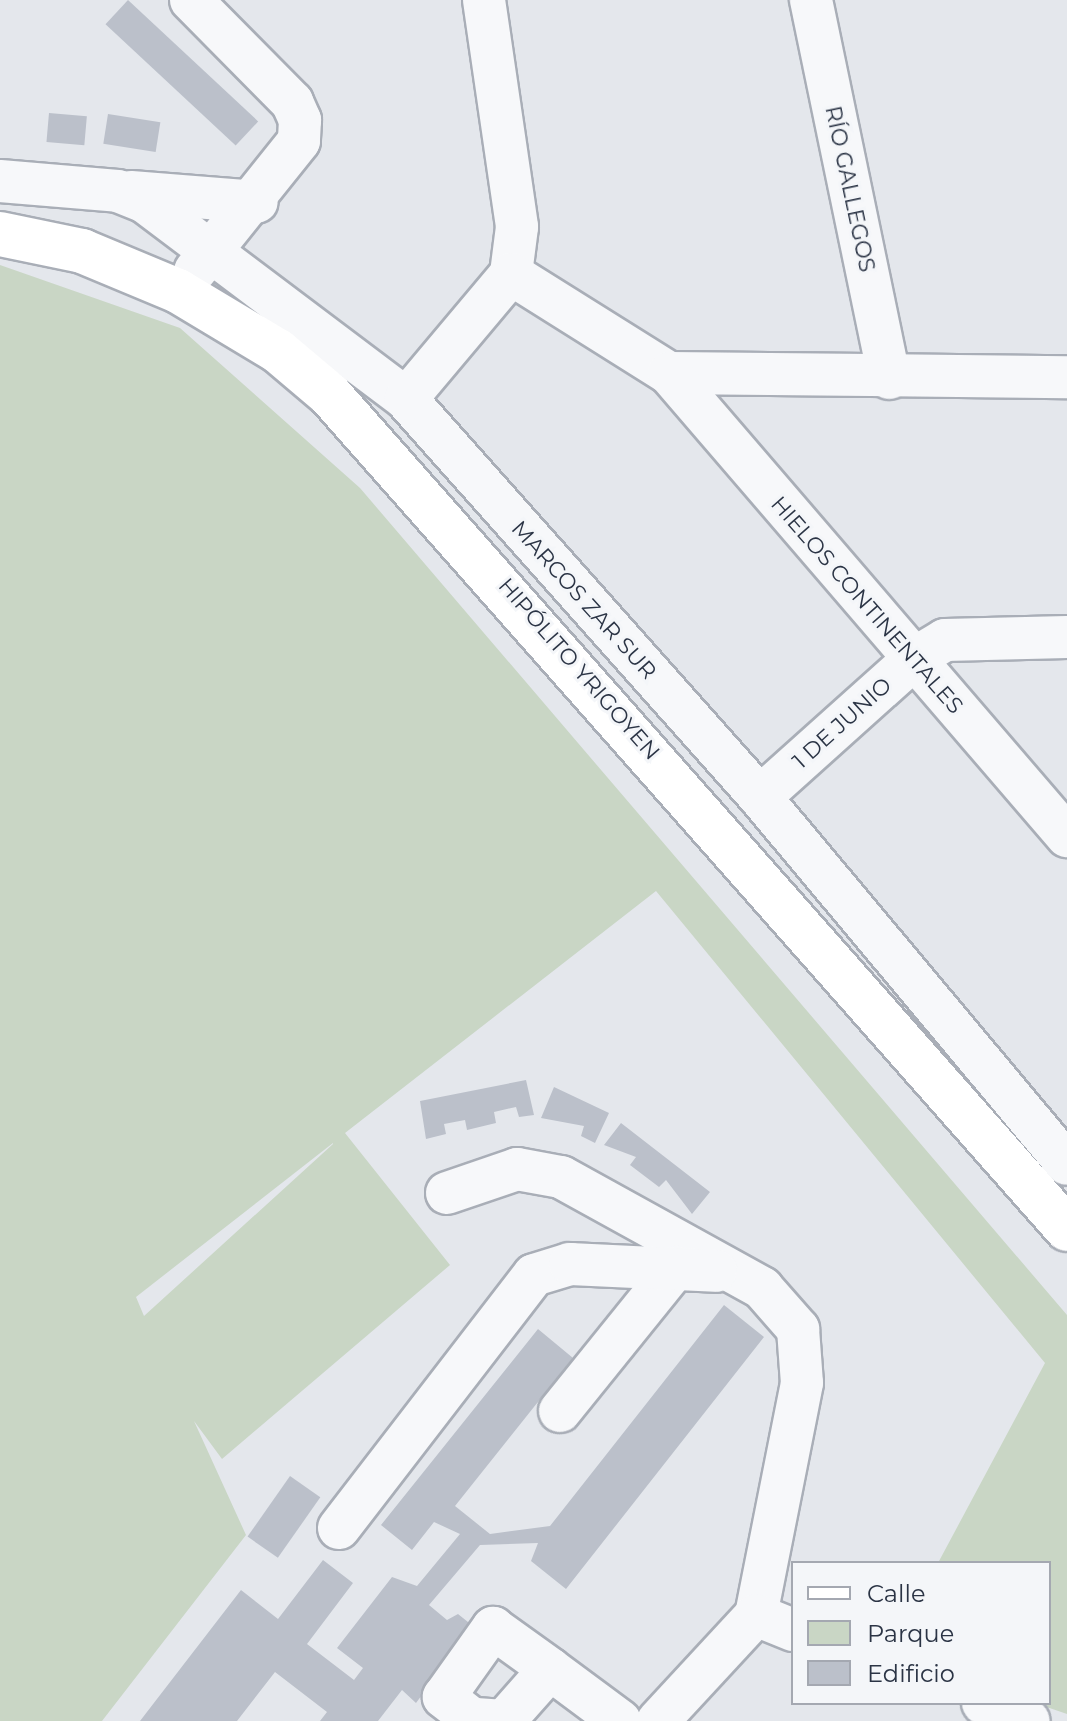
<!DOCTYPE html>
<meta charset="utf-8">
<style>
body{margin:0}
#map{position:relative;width:1067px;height:1721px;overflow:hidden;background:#e4e7ec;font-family:Montserrat,sans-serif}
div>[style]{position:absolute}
.green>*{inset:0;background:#c9d6c5}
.building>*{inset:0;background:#bbc0ca;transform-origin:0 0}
.roads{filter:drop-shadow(2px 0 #a9aeb7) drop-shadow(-2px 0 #a9aeb7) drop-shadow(0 2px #a9aeb7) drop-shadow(0 -2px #a9aeb7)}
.minor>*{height:42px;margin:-21px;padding:0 21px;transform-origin:21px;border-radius:21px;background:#f7f8fa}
.major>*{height:44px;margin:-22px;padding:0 22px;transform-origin:22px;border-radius:22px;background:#fff}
span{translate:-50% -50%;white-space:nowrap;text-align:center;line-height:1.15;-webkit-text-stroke:6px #f4f6f9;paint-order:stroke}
.street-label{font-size:22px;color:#2b3445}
.legend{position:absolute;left:791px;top:1561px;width:260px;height:144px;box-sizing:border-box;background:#f4f6f9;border:2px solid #a4a8b1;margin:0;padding:10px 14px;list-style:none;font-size:24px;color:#2b3445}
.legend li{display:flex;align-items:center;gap:16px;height:40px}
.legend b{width:40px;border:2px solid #a4a8b1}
</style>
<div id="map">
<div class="green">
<i style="clip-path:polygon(evenodd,0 265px,180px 328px,360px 488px,1067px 1315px,1067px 1714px,1035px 1703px,1049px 1703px,1049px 1563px,938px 1563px,1045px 1363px,656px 891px,345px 1133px,450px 1265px,222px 1459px,194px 1421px,246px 1535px,102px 1721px,0 1721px,0 265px,333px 1143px,333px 1144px,144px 1316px,136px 1297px,333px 1143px)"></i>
</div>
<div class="building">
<i style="left:128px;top:0;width:178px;height:33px;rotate:43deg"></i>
<i style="left:49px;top:113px;width:38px;height:29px;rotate:5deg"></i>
<i style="left:108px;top:114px;width:53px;height:30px;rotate:9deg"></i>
<i style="clip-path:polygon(526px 1080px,534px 1115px,519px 1117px,516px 1107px,494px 1112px,496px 1123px,467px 1130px,465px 1120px,444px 1124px,446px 1134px,426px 1139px,420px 1101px)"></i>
<i style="clip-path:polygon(554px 1087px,609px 1113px,595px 1143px,581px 1136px,584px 1126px,541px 1118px)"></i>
<i style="clip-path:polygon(621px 1123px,710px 1192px,692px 1214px,666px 1180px,659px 1187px,630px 1165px,636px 1157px,604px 1145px)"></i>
<i style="clip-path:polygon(724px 1305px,764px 1337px,566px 1589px,531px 1561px,538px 1543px,480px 1545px,429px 1605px,447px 1620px,458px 1614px,473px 1626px,416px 1703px,402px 1690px,378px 1721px,320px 1721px,327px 1712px,275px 1672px,237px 1721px,140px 1721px,241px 1590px,278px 1619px,323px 1560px,353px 1583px,307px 1644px,354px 1680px,363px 1668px,337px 1648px,392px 1577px,417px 1586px,460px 1534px,434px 1522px,412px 1550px,381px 1525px,538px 1329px,573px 1358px,455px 1506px,490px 1534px,550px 1526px)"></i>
<i style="left:290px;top:1476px;width:37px;height:74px;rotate:35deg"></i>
</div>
<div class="roads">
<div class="minor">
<i style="left:191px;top:0;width:144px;rotate:45.3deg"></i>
<i style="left:292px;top:102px;width:20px;rotate:66deg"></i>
<i style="left:300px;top:120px;width:21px;rotate:93deg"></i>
<i style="left:299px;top:141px;width:166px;rotate:128.7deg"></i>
<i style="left:484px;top:0;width:229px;rotate:81.7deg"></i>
<i style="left:517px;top:227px;width:47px;rotate:97.3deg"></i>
<i style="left:811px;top:0;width:386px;rotate:78.3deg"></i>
<i style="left:0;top:181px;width:118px;rotate:4.8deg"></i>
<i style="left:118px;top:191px;width:29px;rotate:22deg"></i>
<i style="left:145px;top:202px;width:327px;rotate:37deg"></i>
<i style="left:406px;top:399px;width:533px;rotate:48.35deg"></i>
<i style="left:760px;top:797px;width:478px;rotate:50.1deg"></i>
<i style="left:131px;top:192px;width:126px;rotate:4.5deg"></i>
<i style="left:511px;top:274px;width:186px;rotate:32.1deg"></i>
<i style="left:669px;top:373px;width:398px;rotate:0.6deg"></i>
<i style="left:669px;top:373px;width:611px;rotate:49.32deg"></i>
<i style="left:406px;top:399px;width:163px;rotate:-50deg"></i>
<i style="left:760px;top:797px;width:208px;rotate:-41.9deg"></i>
<i style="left:915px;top:658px;width:35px;rotate:-31deg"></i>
<i style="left:945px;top:640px;width:122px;rotate:-1.4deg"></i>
<i style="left:447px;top:1193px;width:74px;rotate:-18.9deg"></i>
<i style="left:517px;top:1169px;width:45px;rotate:10.3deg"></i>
<i style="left:561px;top:1177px;width:230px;rotate:28.9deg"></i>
<i style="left:762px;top:1288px;width:55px;rotate:48.7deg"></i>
<i style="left:798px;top:1329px;width:54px;rotate:85.8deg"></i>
<i style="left:802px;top:1383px;width:237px;rotate:101.2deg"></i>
<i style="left:756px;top:1615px;width:144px;rotate:132.8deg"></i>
<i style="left:560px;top:1411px;width:185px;rotate:-51.1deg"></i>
<i style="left:339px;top:1528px;width:319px;rotate:-52.4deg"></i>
<i style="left:534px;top:1275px;width:38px;rotate:-17deg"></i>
<i style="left:570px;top:1264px;width:146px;rotate:2.7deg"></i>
<i style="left:756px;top:1615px;width:40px;rotate:22deg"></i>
<i style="left:550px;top:1669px;width:69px;rotate:131.5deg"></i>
<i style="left:504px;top:1721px;width:32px;rotate:-176deg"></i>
<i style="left:472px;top:1719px;width:36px;rotate:-142deg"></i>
<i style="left:444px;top:1697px;width:85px;rotate:-54.6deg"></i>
<i style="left:493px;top:1628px;width:70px;rotate:35.7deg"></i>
<i style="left:550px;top:1669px;width:87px;rotate:36.6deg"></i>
<i style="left:983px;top:1703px;width:49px;rotate:21.4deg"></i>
</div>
<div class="major">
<i style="left:0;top:234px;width:84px;rotate:11.7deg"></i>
<i style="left:82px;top:251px;width:104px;rotate:22.6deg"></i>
<i style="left:178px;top:291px;width:117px;rotate:31deg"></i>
<i style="left:278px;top:351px;width:68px;rotate:40.2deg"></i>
<i style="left:330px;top:395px;width:1113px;rotate:48.53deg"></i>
</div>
</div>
<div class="street-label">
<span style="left:850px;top:189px;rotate:78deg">RÍO GALLEGOS</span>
<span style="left:584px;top:600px;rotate:48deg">MARCOS ZAR SUR</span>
<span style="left:867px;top:605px;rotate:49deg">HIELOS CONTINENTALES</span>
<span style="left:579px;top:669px;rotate:49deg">HIPÓLITO YRIGOYEN</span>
<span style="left:842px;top:723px;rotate:-42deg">1 DE JUNIO</span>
</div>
<ul class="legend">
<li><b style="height:10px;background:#fff"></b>Calle</li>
<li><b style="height:22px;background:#c9d6c5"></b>Parque</li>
<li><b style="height:22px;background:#bbc0ca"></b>Edificio</li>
</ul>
</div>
